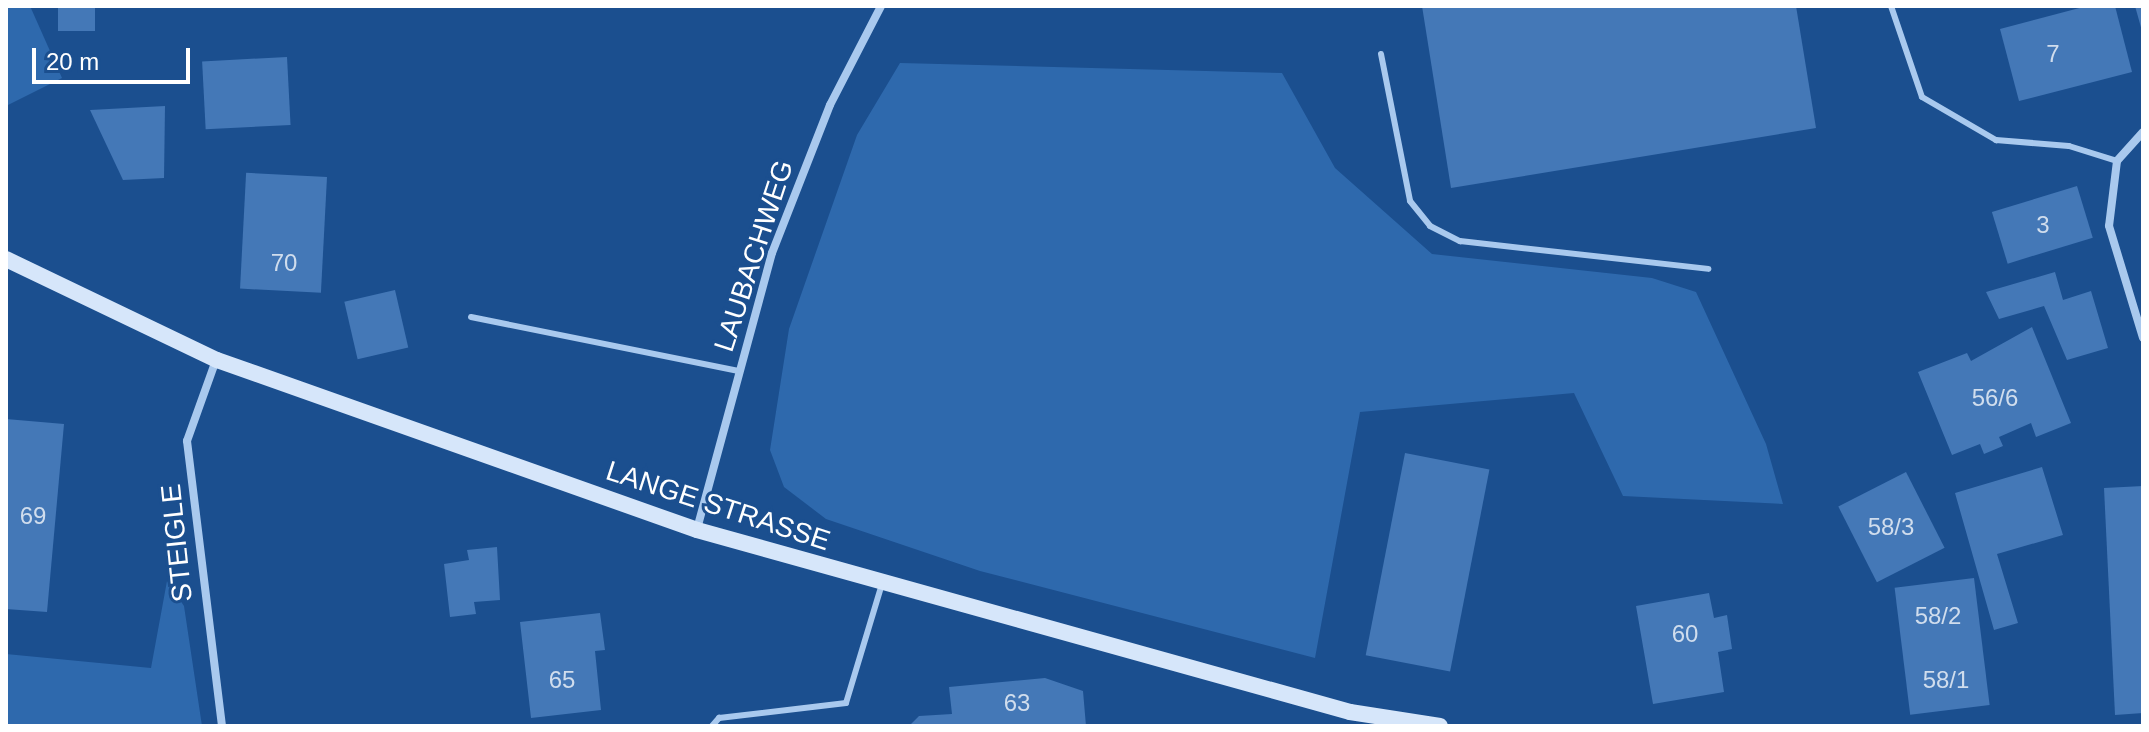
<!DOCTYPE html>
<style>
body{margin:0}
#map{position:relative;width:2149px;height:732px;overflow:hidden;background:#1b4f8f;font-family:Arial,sans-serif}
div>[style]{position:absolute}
.green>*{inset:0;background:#2e69ad}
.building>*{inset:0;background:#4478b7;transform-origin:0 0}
.lane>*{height:6px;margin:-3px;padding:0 3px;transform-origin:3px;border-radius:3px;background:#a9c9ee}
.street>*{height:8px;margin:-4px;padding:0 4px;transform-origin:4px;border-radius:4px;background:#a9c9ee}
.secondary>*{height:16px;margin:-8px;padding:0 8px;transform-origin:8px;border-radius:8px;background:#d6e6fa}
span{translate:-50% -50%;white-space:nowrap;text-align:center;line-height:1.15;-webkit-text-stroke:6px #1b4f8f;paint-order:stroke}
.number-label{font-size:24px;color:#d0dded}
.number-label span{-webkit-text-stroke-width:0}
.street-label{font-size:28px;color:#fff}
.frame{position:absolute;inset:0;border:8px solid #fff;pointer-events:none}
.scale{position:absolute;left:32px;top:48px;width:158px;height:36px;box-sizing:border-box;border:4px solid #fff;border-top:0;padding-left:10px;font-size:24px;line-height:28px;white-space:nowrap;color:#fff;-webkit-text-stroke:6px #1b4f8f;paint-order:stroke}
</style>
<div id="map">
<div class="green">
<i style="clip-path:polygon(6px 6px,30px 6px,62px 78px,6px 106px)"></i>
<i style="clip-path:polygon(900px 63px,1282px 73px,1335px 168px,1432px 254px,1652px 278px,1696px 292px,1766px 444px,1783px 504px,1623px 496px,1574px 393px,1360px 412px,1315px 658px,980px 571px,826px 519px,784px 487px,770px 450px,789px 329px,857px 135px)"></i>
<i style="clip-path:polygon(167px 581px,184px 606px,202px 726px,6px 726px,6px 654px,151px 668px)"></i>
</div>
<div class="building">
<i style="left:58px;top:6px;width:37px;height:25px"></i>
<i style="clip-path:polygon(1422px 6px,1796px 6px,1816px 128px,1451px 188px)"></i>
<i style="clip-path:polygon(2087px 6px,2115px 6px,2132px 72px,2019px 101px,2000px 29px)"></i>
<i style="clip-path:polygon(2135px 6px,2143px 6px,2143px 31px,2142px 31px)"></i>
<i style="left:287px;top:57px;width:68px;height:85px;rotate:87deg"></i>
<i style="clip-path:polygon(165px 106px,164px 178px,123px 180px,90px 110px)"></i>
<i style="left:327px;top:177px;width:116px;height:81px;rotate:93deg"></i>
<i style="left:2077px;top:186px;width:54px;height:89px;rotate:73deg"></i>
<i style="clip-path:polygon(2055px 272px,2063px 300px,2091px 291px,2108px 348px,2067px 360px,2044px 306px,1999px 319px,1986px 292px)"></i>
<i style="left:395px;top:290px;width:59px;height:52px;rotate:77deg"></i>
<i style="clip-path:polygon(2032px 327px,2071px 423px,2036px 437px,2031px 423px,1999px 437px,2003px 446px,1984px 454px,1980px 444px,1952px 455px,1918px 372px,1967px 353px,1971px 361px)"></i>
<i style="clip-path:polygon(6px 419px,64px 424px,47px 612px,6px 609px)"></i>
<i style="left:1405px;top:453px;width:86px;height:206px;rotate:11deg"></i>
<i style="clip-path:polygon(2042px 467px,2063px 535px,1997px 554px,2018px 623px,1994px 630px,1955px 493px)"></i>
<i style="left:1906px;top:472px;width:85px;height:76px;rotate:63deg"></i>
<i style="clip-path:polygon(2143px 486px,2143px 713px,2115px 715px,2104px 488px)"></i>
<i style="clip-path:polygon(497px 547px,500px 600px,474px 602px,476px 614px,450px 617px,444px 564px,469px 560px,467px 550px)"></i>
<i style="left:1974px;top:578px;width:128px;height:80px;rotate:83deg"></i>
<i style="clip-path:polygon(1709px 593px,1714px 618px,1727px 615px,1732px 649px,1718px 652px,1724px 692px,1653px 704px,1636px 606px)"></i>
<i style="clip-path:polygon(600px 613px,605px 650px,595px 651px,601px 710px,531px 718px,520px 622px)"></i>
<i style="clip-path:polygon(1045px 678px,1083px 691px,1086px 726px,909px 726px,919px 716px,952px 714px,949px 687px)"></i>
</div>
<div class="lane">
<i style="left:1891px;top:6px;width:96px;rotate:71.2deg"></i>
<i style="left:1922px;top:97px;width:86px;rotate:30.2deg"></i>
<i style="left:1996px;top:140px;width:73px;rotate:4.7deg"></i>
<i style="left:2069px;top:146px;width:50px;rotate:17.4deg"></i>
<i style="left:1381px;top:54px;width:150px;rotate:78.8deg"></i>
<i style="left:1410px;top:201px;width:32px;rotate:51deg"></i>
<i style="left:1430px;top:226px;width:34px;rotate:27deg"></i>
<i style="left:1460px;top:241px;width:250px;rotate:6.4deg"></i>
<i style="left:471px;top:317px;width:273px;rotate:11.4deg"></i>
<i style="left:712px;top:726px;width:11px;rotate:-49deg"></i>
<i style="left:719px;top:718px;width:128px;rotate:-6.7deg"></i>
<i style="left:846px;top:703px;width:124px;rotate:-73.2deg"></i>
</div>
<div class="street">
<i style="left:2143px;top:132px;width:39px;rotate:132deg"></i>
<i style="left:2117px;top:161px;width:65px;rotate:97deg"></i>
<i style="left:2109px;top:226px;width:117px;rotate:73.1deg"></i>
<i style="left:216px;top:360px;width:86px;rotate:109.7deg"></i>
<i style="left:187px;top:441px;width:287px;rotate:83deg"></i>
<i style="left:697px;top:529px;width:286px;rotate:-74.8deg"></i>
<i style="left:772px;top:253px;width:159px;rotate:-68.6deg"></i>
<i style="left:830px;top:105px;width:111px;rotate:-62.7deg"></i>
</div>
<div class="secondary">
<i style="left:6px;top:259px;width:234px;rotate:25.6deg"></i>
<i style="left:217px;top:360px;width:509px;rotate:19.5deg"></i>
<i style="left:697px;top:530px;width:678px;rotate:15.57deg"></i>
<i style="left:1350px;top:712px;width:91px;rotate:8.8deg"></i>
</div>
<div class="number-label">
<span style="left:2053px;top:54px">7</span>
<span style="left:2043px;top:225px">3</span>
<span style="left:284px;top:263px">70</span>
<span style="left:1995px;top:398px">56/6</span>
<span style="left:33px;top:516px">69</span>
<span style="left:1891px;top:527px">58/3</span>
<span style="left:1938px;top:616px">58/2</span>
<span style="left:1685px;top:634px">60</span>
<span style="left:562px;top:680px">65</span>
<span style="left:1946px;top:680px">58/1</span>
<span style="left:1017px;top:703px">63</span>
</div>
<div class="street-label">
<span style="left:754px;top:256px;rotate:-72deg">LAUBACHWEG</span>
<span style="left:718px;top:506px;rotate:18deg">LANGE STRASSE</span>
<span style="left:177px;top:543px;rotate:-96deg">STEIGLE</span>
</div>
<div class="frame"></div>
<div class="scale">20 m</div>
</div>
